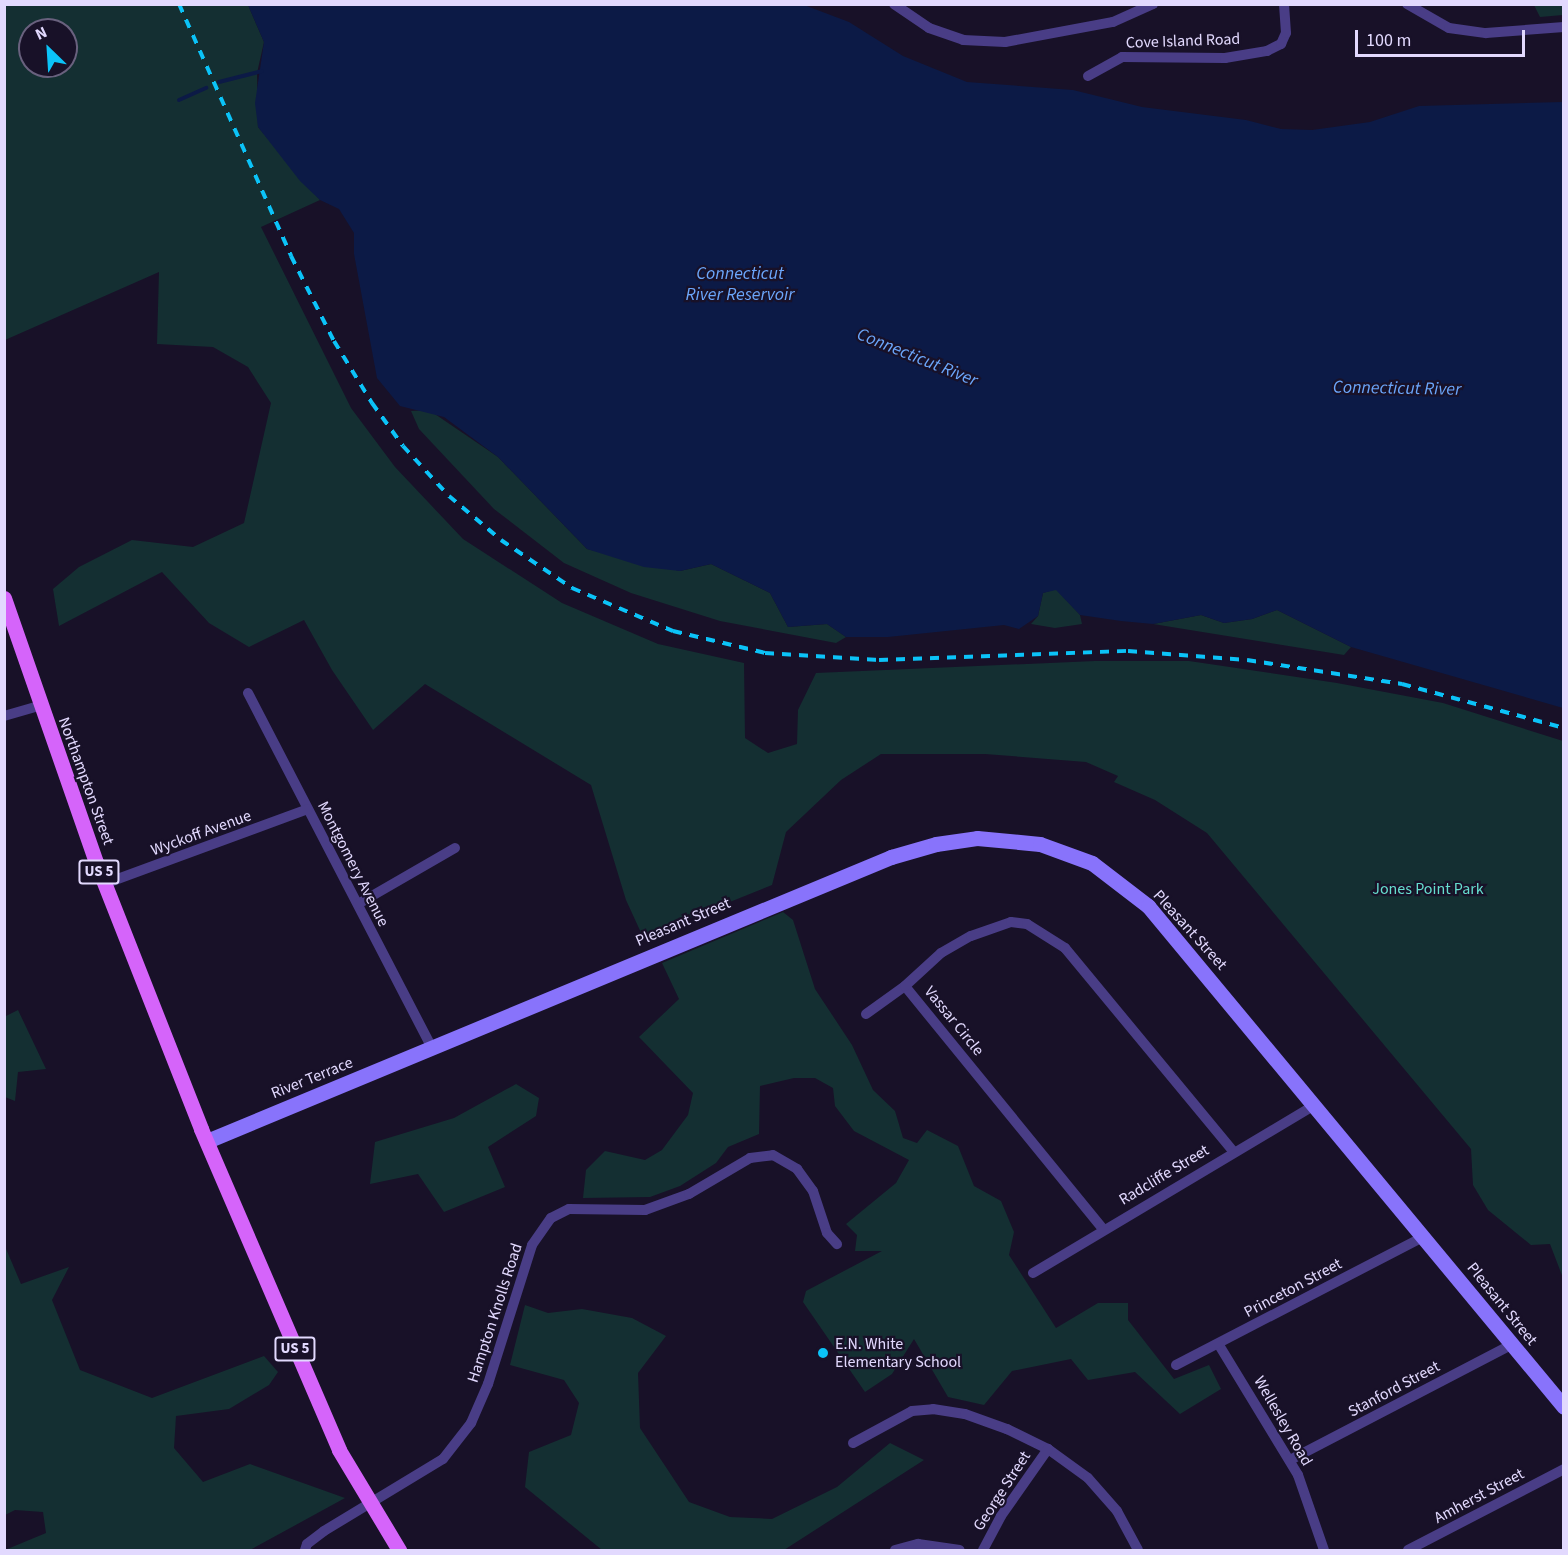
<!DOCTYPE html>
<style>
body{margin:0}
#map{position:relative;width:1568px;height:1555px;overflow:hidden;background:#181128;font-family:"Source Sans 3",sans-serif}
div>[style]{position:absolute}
.green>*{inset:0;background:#142f32}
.water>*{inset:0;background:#0c1a46}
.stream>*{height:4px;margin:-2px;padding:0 2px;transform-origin:2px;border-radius:2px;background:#0c1a46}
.street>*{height:10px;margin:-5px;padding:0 5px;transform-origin:5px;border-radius:5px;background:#493d86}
.secondary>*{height:15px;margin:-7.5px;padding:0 7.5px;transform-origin:7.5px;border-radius:7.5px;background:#8873fb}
.primary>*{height:15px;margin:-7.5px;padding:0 7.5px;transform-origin:7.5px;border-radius:7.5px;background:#d564fa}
.rail>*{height:4px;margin-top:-2px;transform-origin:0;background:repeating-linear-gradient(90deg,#0bc3f8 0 9px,transparent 0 17px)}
.dots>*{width:16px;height:16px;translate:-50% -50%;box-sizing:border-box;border:3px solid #181128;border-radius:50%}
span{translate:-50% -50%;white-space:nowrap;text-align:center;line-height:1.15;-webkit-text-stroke:4.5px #181128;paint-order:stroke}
.shield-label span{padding:2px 4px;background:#181128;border:2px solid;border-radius:4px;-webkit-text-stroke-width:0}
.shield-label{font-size:15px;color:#e2d9fe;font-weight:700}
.street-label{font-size:16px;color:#e2d9fe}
.park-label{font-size:16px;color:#66ddce}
.poi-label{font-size:16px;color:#e2d9fe}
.left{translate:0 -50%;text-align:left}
.water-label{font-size:18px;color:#6ba6fb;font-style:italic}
.frame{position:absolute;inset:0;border:6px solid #e2d9fe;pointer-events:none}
.north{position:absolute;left:18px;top:18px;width:60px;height:60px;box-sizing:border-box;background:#181128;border:2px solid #69617e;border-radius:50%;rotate:335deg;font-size:16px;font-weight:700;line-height:24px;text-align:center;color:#e2d9fe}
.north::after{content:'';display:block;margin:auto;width:21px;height:27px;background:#0bc3f8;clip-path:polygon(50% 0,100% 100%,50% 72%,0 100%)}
.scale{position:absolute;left:1355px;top:30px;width:170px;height:27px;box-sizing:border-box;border:3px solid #e2d9fe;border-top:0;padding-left:8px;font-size:18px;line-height:21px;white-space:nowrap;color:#e2d9fe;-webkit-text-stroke:4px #181128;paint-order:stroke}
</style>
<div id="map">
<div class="green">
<i style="clip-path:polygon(evenodd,5px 5px,248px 5px,264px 42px,257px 73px,258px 127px,320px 200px,261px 227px,351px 408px,395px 467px,463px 539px,562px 603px,658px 644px,744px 663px,745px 738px,768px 753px,797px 744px,798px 710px,816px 673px,1095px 661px,1189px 661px,1337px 683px,1443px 703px,1563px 741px,1563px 1278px,1550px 1244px,1531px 1245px,1488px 1210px,1473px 1185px,1471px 1149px,1207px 833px,1155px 800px,1114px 782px,1118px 776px,1086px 762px,985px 754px,881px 754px,841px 780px,786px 832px,772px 885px,643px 937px,626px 900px,591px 785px,425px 684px,373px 730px,332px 670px,304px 620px,249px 647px,209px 623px,162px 572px,59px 626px,53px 589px,79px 567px,132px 540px,193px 547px,244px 523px,271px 403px,248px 367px,213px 347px,157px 344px,159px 272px,5px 340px,5px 5px,30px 30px,66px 30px,66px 66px,30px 66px,30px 30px)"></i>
<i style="clip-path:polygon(1534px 5px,1563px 5px,1563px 15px,1540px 17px)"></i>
<i style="clip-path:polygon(429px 410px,498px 457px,587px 549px,680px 571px,711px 564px,770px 593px,788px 627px,827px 624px,846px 637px,836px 643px,720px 621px,631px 593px,564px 563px,494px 509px,419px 429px,411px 411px)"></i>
<i style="clip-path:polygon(1056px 589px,1080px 615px,1082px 624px,1055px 628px,1031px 624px,1038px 616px,1043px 593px)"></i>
<i style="clip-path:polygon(1277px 610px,1351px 647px,1344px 655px,1153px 624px,1201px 615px,1224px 623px,1252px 619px)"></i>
<i style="clip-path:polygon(783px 912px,793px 920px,815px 989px,852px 1045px,873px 1090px,895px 1111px,903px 1138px,917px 1143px,927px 1130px,958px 1146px,974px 1186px,1001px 1201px,1014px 1232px,1009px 1255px,1056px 1328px,1098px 1303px,1128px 1303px,1128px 1320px,1174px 1379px,1209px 1365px,1221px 1389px,1180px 1414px,1135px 1372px,1088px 1380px,1071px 1359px,1012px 1371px,984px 1405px,948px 1397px,914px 1339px,892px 1374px,865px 1392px,803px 1302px,806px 1291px,882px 1251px,855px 1251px,857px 1235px,846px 1224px,896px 1183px,909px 1160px,854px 1131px,835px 1106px,833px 1088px,815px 1078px,794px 1078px,760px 1086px,759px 1134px,728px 1147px,716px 1163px,680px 1186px,650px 1197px,583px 1198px,586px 1170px,605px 1151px,645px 1160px,662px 1150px,688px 1115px,693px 1093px,639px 1037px,679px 999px,662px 963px)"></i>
<i style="clip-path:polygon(18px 1010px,46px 1069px,18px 1072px,15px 1101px,5px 1097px,4px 1017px)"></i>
<i style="clip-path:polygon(516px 1084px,539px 1098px,536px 1116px,488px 1147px,505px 1187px,444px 1212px,418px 1174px,370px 1184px,375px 1142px,454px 1118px)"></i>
<i style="clip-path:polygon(4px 1244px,21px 1284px,69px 1267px,52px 1300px,80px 1370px,152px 1398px,264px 1356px,278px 1372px,269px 1385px,229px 1409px,176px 1416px,174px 1448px,203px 1482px,250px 1464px,345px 1498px,250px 1550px,5px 1550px,46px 1533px,43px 1512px,15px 1510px,5px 1515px)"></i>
<i style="clip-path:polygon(525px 1305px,548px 1313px,582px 1309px,632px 1318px,666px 1336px,638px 1373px,640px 1428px,689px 1502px,730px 1517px,772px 1519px,837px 1487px,890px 1443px,924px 1460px,784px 1550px,602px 1550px,525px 1487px,529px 1452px,571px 1435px,579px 1403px,564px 1380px,510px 1365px)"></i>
</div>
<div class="water">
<i style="clip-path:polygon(248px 5px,804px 5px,849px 22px,903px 56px,967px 82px,1073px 90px,1142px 107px,1246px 120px,1281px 129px,1312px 130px,1370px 122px,1419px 106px,1563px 102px,1563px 708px,1351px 647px,1277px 610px,1252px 619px,1224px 623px,1201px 615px,1153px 624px,1121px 621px,1080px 615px,1056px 590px,1043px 593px,1038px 616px,1019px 629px,1004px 625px,888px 637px,846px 637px,827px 624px,788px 627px,770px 593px,711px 564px,680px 571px,644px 567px,587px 549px,498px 457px,444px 417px,400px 406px,377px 378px,354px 254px,354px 233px,339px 209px,320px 200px,300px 181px,258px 127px,255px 103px,264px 42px)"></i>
</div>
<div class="stream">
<i style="left:219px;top:82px;width:44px;rotate:-14.3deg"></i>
<i style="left:179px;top:100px;width:30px;rotate:-24deg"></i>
</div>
<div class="street">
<i style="left:894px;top:4px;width:42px;rotate:34.4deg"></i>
<i style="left:929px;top:28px;width:36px;rotate:19deg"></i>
<i style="left:963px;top:40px;width:42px;rotate:2.7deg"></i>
<i style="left:1005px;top:42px;width:110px;rotate:-10.5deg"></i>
<i style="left:1113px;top:22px;width:44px;rotate:-24.2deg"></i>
<i style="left:1407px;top:4px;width:48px;rotate:29.7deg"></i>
<i style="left:1449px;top:28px;width:37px;rotate:8deg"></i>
<i style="left:1486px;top:33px;width:78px;rotate:-4.4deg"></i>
<i style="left:1088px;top:76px;width:39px;rotate:-29deg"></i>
<i style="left:1122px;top:57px;width:103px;rotate:0.6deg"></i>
<i style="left:1225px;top:58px;width:43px;rotate:-9.5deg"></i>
<i style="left:1267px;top:51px;width:16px;rotate:-27deg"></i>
<i style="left:1281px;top:44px;width:12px;rotate:-66deg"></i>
<i style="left:1286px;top:33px;width:29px;rotate:-94deg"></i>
<i style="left:248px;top:693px;width:400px;rotate:62.6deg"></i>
<i style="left:4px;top:716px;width:37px;rotate:-16deg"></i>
<i style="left:104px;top:884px;width:217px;rotate:-20.2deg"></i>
<i style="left:358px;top:904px;width:112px;rotate:-30deg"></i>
<i style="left:866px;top:1014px;width:48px;rotate:-35.7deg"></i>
<i style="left:1103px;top:1229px;width:313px;rotate:-129.2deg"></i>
<i style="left:905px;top:986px;width:49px;rotate:-42.5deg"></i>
<i style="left:941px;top:953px;width:34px;rotate:-30deg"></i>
<i style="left:971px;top:936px;width:42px;rotate:-19.3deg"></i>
<i style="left:1011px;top:922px;width:16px;rotate:7deg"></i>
<i style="left:1027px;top:924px;width:45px;rotate:32.3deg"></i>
<i style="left:1065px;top:948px;width:264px;rotate:50.4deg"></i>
<i style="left:1033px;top:1273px;width:326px;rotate:-30.8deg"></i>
<i style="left:1219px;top:1345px;width:152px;rotate:58.7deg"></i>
<i style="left:1298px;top:1475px;width:79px;rotate:70.9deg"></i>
<i style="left:1176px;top:1365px;width:278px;rotate:-27.4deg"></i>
<i style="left:853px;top:1443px;width:67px;rotate:-28.5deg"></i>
<i style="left:912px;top:1411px;width:21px;rotate:-5deg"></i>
<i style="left:933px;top:1409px;width:32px;rotate:9deg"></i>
<i style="left:965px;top:1414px;width:45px;rotate:19.7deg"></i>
<i style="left:1007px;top:1429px;width:46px;rotate:26deg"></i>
<i style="left:1048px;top:1449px;width:49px;rotate:35.9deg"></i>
<i style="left:1088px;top:1478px;width:44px;rotate:48.7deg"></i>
<i style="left:1117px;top:1511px;width:44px;rotate:61.7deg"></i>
<i style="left:1290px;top:1460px;width:249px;rotate:-27.5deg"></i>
<i style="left:305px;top:1550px;width:6px;rotate:-72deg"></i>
<i style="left:307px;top:1544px;width:21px;rotate:-37deg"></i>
<i style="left:324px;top:1531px;width:139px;rotate:-31.2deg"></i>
<i style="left:443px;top:1459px;width:46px;rotate:-52.1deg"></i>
<i style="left:471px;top:1423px;width:43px;rotate:-66.4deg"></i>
<i style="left:488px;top:1384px;width:146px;rotate:-72.4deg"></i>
<i style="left:532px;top:1245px;width:33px;rotate:-55deg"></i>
<i style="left:551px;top:1218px;width:20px;rotate:-27deg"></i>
<i style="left:569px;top:1209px;width:76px;rotate:0.8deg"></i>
<i style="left:645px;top:1210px;width:47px;rotate:-20deg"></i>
<i style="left:689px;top:1194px;width:71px;rotate:-30.5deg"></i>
<i style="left:750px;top:1158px;width:23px;rotate:-7deg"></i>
<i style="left:773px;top:1155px;width:28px;rotate:30deg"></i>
<i style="left:797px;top:1169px;width:27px;rotate:54deg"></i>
<i style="left:813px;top:1191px;width:44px;rotate:71.6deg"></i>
<i style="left:827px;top:1233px;width:15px;rotate:48deg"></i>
<i style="left:895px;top:1550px;width:24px;rotate:-15deg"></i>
<i style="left:918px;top:1544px;width:42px;rotate:8.1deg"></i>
<i style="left:983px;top:1550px;width:38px;rotate:-62deg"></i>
<i style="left:1001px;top:1516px;width:82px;rotate:-55deg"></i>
<i style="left:1408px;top:1550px;width:176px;rotate:-27.4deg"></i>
</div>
<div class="secondary">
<i style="left:207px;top:1141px;width:741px;rotate:-22.55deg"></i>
<i style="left:891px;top:857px;width:47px;rotate:-16.1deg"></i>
<i style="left:936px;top:844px;width:41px;rotate:-8.3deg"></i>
<i style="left:977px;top:838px;width:63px;rotate:5.4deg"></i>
<i style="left:1040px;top:844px;width:55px;rotate:20.1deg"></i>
<i style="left:1092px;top:863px;width:71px;rotate:37.5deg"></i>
<i style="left:1148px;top:906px;width:651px;rotate:50.3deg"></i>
</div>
<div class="primary">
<i style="left:4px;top:598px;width:280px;rotate:70.8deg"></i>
<i style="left:96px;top:862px;width:287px;rotate:68.5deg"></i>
<i style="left:201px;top:1129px;width:349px;rotate:66.7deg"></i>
<i style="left:339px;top:1450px;width:117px;rotate:59deg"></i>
</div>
<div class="rail">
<i style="left:179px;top:4px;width:276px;rotate:66deg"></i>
<i style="left:291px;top:256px;width:95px;rotate:63.2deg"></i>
<i style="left:334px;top:341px;width:73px;rotate:58.5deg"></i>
<i style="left:372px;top:403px;width:53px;rotate:54.2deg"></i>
<i style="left:403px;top:446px;width:68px;rotate:47.4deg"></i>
<i style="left:449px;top:496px;width:68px;rotate:40.2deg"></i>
<i style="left:501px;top:540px;width:86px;rotate:34.1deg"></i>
<i style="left:572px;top:588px;width:110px;rotate:23.1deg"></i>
<i style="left:673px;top:631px;width:95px;rotate:13.4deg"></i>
<i style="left:765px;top:653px;width:114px;rotate:3.5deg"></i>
<i style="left:879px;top:660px;width:249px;rotate:-2.1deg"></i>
<i style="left:1128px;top:651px;width:119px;rotate:4.3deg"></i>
<i style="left:1247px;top:660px;width:157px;rotate:8.8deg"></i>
<i style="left:1402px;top:684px;width:168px;rotate:15.2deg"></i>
</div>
<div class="dots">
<i style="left:823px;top:1353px;background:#0bc3f8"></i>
</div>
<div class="shield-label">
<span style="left:99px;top:872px">US 5</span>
<span style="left:295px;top:1349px">US 5</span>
</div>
<div class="street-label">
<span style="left:1183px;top:41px;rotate:-2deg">Cove Island Road</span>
<span style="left:86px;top:781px;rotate:70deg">Northampton Street</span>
<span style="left:201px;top:833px;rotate:-20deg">Wyckoff Avenue</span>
<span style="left:353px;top:864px;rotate:63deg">Montgomery Avenue</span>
<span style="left:683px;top:922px;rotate:-23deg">Pleasant Street</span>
<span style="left:1190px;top:930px;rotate:48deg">Pleasant Street</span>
<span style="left:954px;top:1021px;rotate:51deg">Vassar Circle</span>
<span style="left:312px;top:1078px;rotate:-22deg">River Terrace</span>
<span style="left:1164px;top:1175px;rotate:-31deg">Radcliffe Street</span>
<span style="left:1293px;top:1288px;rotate:-28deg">Princeton Street</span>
<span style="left:1502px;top:1304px;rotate:51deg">Pleasant Street</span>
<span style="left:495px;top:1313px;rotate:-72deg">Hampton Knolls Road</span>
<span style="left:1394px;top:1389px;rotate:-28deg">Stanford Street</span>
<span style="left:1283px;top:1421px;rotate:60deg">Wellesley Road</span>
<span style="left:1002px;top:1491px;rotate:-57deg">George Street</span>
<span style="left:1479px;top:1496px;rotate:-28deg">Amherst Street</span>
</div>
<div class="park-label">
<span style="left:1428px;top:889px">Jones Point Park</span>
</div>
<div class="poi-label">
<span class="left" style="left:835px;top:1353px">E.N. White<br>Elementary School</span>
</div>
<div class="water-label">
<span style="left:740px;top:285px">Connecticut<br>River Reservoir</span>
<span style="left:917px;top:358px;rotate:22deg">Connecticut River</span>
<span style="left:1397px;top:389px;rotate:1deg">Connecticut River</span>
</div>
<div class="frame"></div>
<div class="north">N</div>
<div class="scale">100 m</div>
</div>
